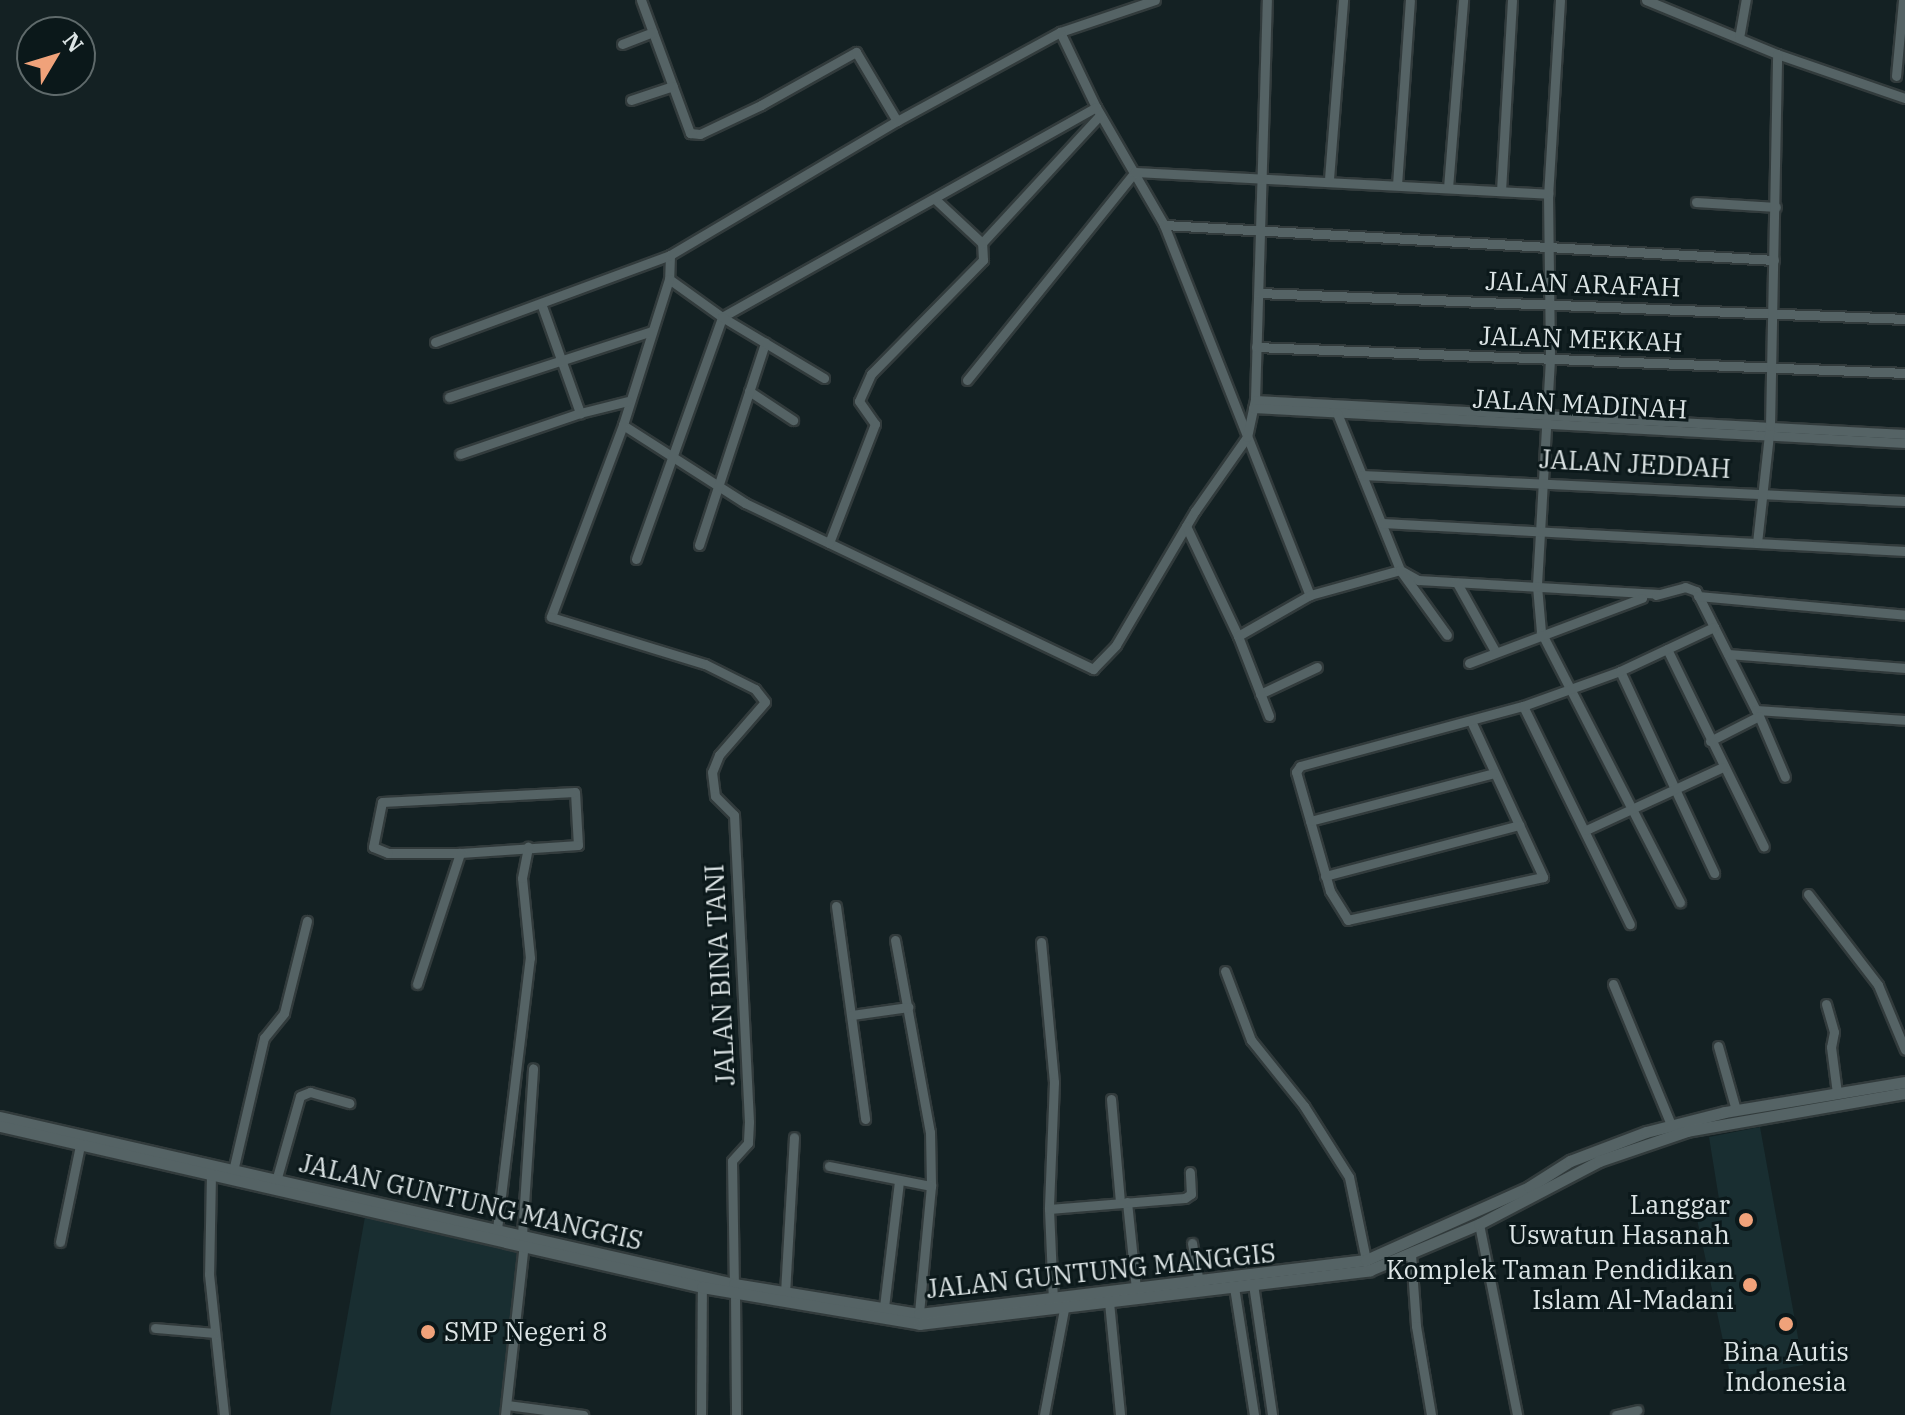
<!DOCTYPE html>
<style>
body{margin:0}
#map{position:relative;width:1905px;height:1415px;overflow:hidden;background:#142123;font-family:"IBM Plex Serif",serif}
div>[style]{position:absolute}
.built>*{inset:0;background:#192e31}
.roads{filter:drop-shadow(2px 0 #323b3c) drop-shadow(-2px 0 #323b3c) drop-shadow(0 2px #323b3c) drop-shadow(0 -2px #323b3c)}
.minor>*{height:9px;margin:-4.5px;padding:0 4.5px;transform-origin:4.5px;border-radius:4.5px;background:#556365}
.tertiary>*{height:11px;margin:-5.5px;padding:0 5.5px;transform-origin:5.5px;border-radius:5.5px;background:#556365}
.dots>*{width:22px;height:22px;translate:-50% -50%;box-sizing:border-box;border:4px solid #0b181a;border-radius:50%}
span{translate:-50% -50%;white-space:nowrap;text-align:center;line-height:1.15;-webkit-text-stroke:6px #0b181a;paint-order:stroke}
.street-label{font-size:26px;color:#dce4e5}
.poi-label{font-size:26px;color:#dce4e5}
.right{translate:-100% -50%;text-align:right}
.left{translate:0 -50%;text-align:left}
.north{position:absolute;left:16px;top:16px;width:80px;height:80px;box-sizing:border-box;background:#0b181a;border:2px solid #5f6a6b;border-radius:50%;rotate:52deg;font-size:22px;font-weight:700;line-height:32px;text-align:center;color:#dce4e5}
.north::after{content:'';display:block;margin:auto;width:28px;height:36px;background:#f0a27a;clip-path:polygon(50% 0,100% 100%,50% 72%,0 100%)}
</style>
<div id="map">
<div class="built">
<i style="clip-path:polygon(1760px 1127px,1803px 1365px,1731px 1378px,1694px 1205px,1719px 1199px,1709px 1137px)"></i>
<i style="clip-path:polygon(366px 1211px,522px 1248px,499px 1415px,330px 1415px)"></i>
</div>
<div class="roads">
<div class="minor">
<i style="left:641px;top:0;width:142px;rotate:69.8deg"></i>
<i style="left:690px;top:133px;width:10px;rotate:6deg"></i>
<i style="left:700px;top:134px;width:68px;rotate:-25.4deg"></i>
<i style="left:761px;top:105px;width:109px;rotate:-29.2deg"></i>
<i style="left:856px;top:52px;width:80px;rotate:59.3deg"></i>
<i style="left:1155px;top:0;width:100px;rotate:161.4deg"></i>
<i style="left:1060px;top:32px;width:83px;rotate:64.4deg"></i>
<i style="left:1096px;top:107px;width:136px;rotate:60deg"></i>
<i style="left:1164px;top:225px;width:398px;rotate:68.5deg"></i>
<i style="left:1560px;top:0;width:194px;rotate:93.5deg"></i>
<i style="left:1548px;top:194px;width:165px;rotate:89.3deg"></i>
<i style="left:1550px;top:359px;width:227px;rotate:93.3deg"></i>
<i style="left:1537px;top:586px;width:46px;rotate:85deg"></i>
<i style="left:1541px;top:632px;width:304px;rotate:62.8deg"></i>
<i style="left:1646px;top:0;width:142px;rotate:22.4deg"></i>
<i style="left:1777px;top:54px;width:135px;rotate:19deg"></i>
<i style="left:1739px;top:38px;width:39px;rotate:-80deg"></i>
<i style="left:622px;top:44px;width:33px;rotate:-21deg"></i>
<i style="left:1896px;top:76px;width:76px;rotate:-84.7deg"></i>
<i style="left:631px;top:100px;width:44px;rotate:-18.4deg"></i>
<i style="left:1329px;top:179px;width:180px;rotate:-85.5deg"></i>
<i style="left:1397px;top:185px;width:185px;rotate:-86deg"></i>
<i style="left:1448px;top:188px;width:189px;rotate:-85.4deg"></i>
<i style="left:1501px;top:191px;width:191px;rotate:-86.7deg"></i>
<i style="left:935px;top:199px;width:64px;rotate:43.1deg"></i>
<i style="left:1696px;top:202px;width:80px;rotate:3.6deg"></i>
<i style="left:1164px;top:225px;width:611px;rotate:3.28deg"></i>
<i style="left:670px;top:255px;width:24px;rotate:92deg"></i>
<i style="left:669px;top:279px;width:65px;rotate:35.6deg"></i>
<i style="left:722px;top:317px;width:429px;rotate:-29.3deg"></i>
<i style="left:669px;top:279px;width:153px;rotate:107.5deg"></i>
<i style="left:623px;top:425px;width:145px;rotate:32.6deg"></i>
<i style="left:745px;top:503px;width:386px;rotate:25.5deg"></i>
<i style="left:1093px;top:669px;width:33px;rotate:-46deg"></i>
<i style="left:1116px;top:645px;width:156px;rotate:-59.5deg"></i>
<i style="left:1195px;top:511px;width:90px;rotate:-54.9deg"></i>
<i style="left:1247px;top:437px;width:38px;rotate:-78deg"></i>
<i style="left:1255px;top:400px;width:400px;rotate:-88.3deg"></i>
<i style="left:1259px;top:293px;width:647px;rotate:2.3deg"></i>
<i style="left:542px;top:306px;width:114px;rotate:70.4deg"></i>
<i style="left:580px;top:413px;width:49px;rotate:-14deg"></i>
<i style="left:435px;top:342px;width:251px;rotate:-20.3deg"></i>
<i style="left:670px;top:255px;width:264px;rotate:-30.6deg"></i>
<i style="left:897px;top:121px;width:186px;rotate:-28.6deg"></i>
<i style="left:1256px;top:347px;width:650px;rotate:2.29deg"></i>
<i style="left:967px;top:380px;width:267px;rotate:-51.1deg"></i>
<i style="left:1135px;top:172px;width:414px;rotate:3deg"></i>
<i style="left:749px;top:391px;width:53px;rotate:33.4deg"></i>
<i style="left:449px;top:397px;width:213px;rotate:-18deg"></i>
<i style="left:1255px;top:400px;width:651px;rotate:2.99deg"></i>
<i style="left:1253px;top:408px;width:653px;rotate:3.07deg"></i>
<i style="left:1337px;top:413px;width:169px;rotate:68.1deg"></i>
<i style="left:1400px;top:570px;width:21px;rotate:29deg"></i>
<i style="left:1418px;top:580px;width:241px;rotate:3.3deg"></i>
<i style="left:623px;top:425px;width:205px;rotate:110.6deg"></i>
<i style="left:551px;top:617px;width:161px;rotate:17deg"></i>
<i style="left:705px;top:664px;width:56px;rotate:26.6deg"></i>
<i style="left:755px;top:689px;width:16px;rotate:52deg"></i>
<i style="left:765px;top:702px;width:70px;rotate:131deg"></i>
<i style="left:719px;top:755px;width:18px;rotate:112deg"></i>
<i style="left:712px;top:772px;width:24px;rotate:83deg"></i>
<i style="left:715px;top:796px;width:27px;rotate:45deg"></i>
<i style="left:734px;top:815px;width:307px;rotate:87.2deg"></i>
<i style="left:749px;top:1122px;width:21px;rotate:93deg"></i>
<i style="left:748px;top:1143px;width:24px;rotate:132deg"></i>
<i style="left:732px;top:1161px;width:123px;rotate:89.1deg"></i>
<i style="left:460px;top:454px;width:127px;rotate:-18.9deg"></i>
<i style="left:1362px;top:475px;width:544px;rotate:2.74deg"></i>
<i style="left:1382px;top:523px;width:524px;rotate:3.06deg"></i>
<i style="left:1186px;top:526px;width:122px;rotate:64.7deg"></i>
<i style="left:829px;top:543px;width:128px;rotate:-68.9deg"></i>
<i style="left:875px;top:424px;width:28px;rotate:-125deg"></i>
<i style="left:859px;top:401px;width:30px;rotate:-66deg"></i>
<i style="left:871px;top:374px;width:160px;rotate:-45.5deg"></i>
<i style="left:983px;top:260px;width:17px;rotate:-93deg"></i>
<i style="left:982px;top:243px;width:174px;rotate:-47.3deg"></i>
<i style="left:1757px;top:543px;width:118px;rotate:-83.7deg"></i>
<i style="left:1770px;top:426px;width:372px;rotate:-88.9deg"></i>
<i style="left:699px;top:545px;width:213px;rotate:-71.9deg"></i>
<i style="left:636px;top:559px;width:257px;rotate:-70.4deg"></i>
<i style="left:722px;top:317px;width:119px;rotate:30.9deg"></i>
<i style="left:1457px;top:583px;width:78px;rotate:60.8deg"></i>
<i style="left:1656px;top:595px;width:30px;rotate:-15deg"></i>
<i style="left:1685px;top:587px;width:12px;rotate:20deg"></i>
<i style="left:1696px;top:591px;width:140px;rotate:63.3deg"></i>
<i style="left:1759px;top:716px;width:55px;rotate:153deg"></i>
<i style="left:1698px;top:596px;width:208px;rotate:5.2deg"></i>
<i style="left:1667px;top:649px;width:220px;rotate:63.9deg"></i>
<i style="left:1728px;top:654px;width:178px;rotate:4.5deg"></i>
<i style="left:1469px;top:663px;width:185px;rotate:-20.6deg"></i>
<i style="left:1620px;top:671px;width:223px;rotate:65deg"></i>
<i style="left:1260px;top:694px;width:63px;rotate:-25.3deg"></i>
<i style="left:1523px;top:706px;width:243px;rotate:63.9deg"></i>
<i style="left:1756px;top:710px;width:149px;rotate:3.8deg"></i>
<i style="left:1269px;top:716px;width:86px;rotate:-111.2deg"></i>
<i style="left:1238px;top:636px;width:83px;rotate:-29.7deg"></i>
<i style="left:1310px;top:595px;width:93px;rotate:-15.5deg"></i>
<i style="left:1400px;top:570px;width:80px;rotate:54.1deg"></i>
<i style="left:1759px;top:716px;width:66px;rotate:66.9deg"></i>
<i style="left:1471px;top:721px;width:172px;rotate:65.2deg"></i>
<i style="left:1543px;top:877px;width:200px;rotate:167.6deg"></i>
<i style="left:1348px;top:920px;width:34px;rotate:-122deg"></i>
<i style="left:1330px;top:891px;width:124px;rotate:-105.9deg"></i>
<i style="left:1296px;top:772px;width:7px;rotate:-56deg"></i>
<i style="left:1300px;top:766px;width:231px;rotate:-15.1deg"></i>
<i style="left:1523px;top:706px;width:103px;rotate:-19.8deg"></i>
<i style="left:1620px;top:671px;width:104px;rotate:-25.1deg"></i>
<i style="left:575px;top:792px;width:53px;rotate:86.8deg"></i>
<i style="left:578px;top:845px;width:118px;rotate:176.1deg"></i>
<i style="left:460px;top:853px;width:72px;rotate:180deg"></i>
<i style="left:388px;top:853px;width:16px;rotate:-158deg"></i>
<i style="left:373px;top:847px;width:46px;rotate:-78.7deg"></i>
<i style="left:382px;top:802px;width:193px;rotate:-3deg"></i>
<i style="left:1310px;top:821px;width:190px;rotate:-14.6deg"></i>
<i style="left:1586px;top:830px;width:151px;rotate:-24.7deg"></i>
<i style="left:1325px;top:876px;width:201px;rotate:-14.7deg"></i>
<i style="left:1808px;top:894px;width:115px;rotate:52.4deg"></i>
<i style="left:1878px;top:985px;width:70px;rotate:67.4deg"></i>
<i style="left:836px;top:906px;width:215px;rotate:82.2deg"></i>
<i style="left:895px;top:940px;width:195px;rotate:79.7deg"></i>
<i style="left:930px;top:1132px;width:54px;rotate:88.9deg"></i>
<i style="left:931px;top:1186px;width:129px;rotate:95.4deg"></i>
<i style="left:1041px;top:942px;width:141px;rotate:84.7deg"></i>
<i style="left:1054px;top:1082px;width:127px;rotate:92.3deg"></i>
<i style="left:1049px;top:1209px;width:92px;rotate:87.5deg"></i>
<i style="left:1225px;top:971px;width:74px;rotate:69.4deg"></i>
<i style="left:1251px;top:1040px;width:85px;rotate:51.2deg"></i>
<i style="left:1304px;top:1106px;width:84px;rotate:57.6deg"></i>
<i style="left:1349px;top:1177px;width:85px;rotate:78.4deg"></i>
<i style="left:417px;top:984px;width:138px;rotate:-71.8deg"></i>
<i style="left:1613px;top:984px;width:152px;rotate:67.6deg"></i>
<i style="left:1826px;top:1004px;width:29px;rotate:74deg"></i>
<i style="left:1834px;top:1032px;width:15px;rotate:101deg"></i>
<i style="left:1831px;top:1047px;width:46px;rotate:82.6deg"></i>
<i style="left:852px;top:1015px;width:57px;rotate:-8.1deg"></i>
<i style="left:1718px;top:1046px;width:66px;rotate:74.3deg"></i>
<i style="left:1111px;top:1099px;width:103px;rotate:85deg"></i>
<i style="left:829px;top:1166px;width:104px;rotate:11.1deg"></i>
<i style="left:233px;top:1171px;width:137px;rotate:-76.9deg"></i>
<i style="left:264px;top:1038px;width:32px;rotate:-51deg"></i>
<i style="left:284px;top:1013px;width:95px;rotate:-76deg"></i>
<i style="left:211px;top:1174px;width:100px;rotate:91.1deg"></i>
<i style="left:209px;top:1274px;width:142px;rotate:83.9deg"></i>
<i style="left:276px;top:1181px;width:88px;rotate:-74.2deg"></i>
<i style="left:300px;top:1096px;width:11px;rotate:-22deg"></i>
<i style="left:310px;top:1092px;width:41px;rotate:15.8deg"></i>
<i style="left:1127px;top:1202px;width:87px;rotate:84.1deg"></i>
<i style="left:1049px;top:1209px;width:136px;rotate:-4.6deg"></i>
<i style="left:1185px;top:1198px;width:7px;rotate:-34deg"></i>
<i style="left:1191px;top:1194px;width:22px;rotate:-93deg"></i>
<i style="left:1479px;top:1224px;width:195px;rotate:78.7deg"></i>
<i style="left:497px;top:1229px;width:273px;rotate:-83.1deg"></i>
<i style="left:530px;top:958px;width:80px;rotate:-95.7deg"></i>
<i style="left:522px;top:878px;width:32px;rotate:-79deg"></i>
<i style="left:522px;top:1235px;width:167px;rotate:-86.2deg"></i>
<i style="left:60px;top:1242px;width:99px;rotate:-78.3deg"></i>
<i style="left:1192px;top:1243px;width:40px;rotate:80deg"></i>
<i style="left:1411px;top:1254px;width:72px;rotate:86deg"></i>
<i style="left:1416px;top:1326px;width:90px;rotate:80.4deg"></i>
<i style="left:1253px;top:1284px;width:132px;rotate:81.7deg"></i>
<i style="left:1234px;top:1287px;width:130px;rotate:81.1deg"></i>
<i style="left:735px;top:1293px;width:122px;rotate:89.5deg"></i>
<i style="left:785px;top:1293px;width:156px;rotate:-86.7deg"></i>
<i style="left:1109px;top:1302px;width:114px;rotate:84.4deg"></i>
<i style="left:884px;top:1307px;width:127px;rotate:-83.2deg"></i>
<i style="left:155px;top:1328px;width:59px;rotate:4.8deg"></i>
<i style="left:507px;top:1405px;width:77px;rotate:7.5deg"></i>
<i style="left:505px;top:1415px;width:172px;rotate:-83.7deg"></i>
<i style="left:701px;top:1415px;width:128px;rotate:-89.6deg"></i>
<i style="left:1044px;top:1415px;width:108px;rotate:-79.3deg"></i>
<i style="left:1616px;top:1415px;width:22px;rotate:-13deg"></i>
</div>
<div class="tertiary">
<i style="left:0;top:1117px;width:753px;rotate:12.82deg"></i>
<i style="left:734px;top:1284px;width:187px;rotate:9.2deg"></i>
<i style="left:919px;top:1314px;width:450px;rotate:-6.9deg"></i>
<i style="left:1366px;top:1260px;width:179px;rotate:-24.1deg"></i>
<i style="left:1529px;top:1187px;width:49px;rotate:-32.4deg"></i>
<i style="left:1570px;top:1161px;width:81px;rotate:-20.9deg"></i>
<i style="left:1646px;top:1132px;width:81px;rotate:-14.2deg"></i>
<i style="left:1725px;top:1112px;width:182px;rotate:-9.5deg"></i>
<i style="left:0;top:1126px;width:720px;rotate:12.92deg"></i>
<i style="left:702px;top:1287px;width:221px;rotate:9.6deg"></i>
<i style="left:920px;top:1324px;width:453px;rotate:-6.8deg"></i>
<i style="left:1370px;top:1270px;width:118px;rotate:-22.9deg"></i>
<i style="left:1479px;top:1224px;width:136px;rotate:-27.7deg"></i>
<i style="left:1599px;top:1161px;width:93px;rotate:-18.8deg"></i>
<i style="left:1687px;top:1131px;width:221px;rotate:-9.9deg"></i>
</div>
</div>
<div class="dots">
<i style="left:1746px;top:1220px;background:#f0a27a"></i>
<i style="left:1750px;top:1285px;background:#f0a27a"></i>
<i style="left:1786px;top:1324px;background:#f0a27a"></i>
<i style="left:428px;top:1332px;background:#f0a27a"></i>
</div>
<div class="street-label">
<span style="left:1583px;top:284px;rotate:2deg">JALAN ARAFAH</span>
<span style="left:1581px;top:339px;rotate:2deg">JALAN MEKKAH</span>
<span style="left:1580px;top:404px;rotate:3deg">JALAN MADINAH</span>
<span style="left:1635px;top:464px;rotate:3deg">JALAN JEDDAH</span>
<span style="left:720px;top:975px;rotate:-93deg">JALAN BINA TANI</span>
<span style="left:471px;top:1202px;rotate:13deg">JALAN GUNTUNG MANGGIS</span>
<span style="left:1101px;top:1271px;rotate:-6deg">JALAN GUNTUNG MANGGIS</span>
</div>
<div class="poi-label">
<span class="right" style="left:1730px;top:1220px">Langgar<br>Uswatun Hasanah</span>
<span class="right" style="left:1734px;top:1285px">Komplek Taman Pendidikan<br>Islam Al-Madani</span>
<span class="left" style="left:444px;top:1332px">SMP Negeri 8</span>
<span style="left:1786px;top:1367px">Bina Autis<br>Indonesia</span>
</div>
<div class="north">N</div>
</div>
